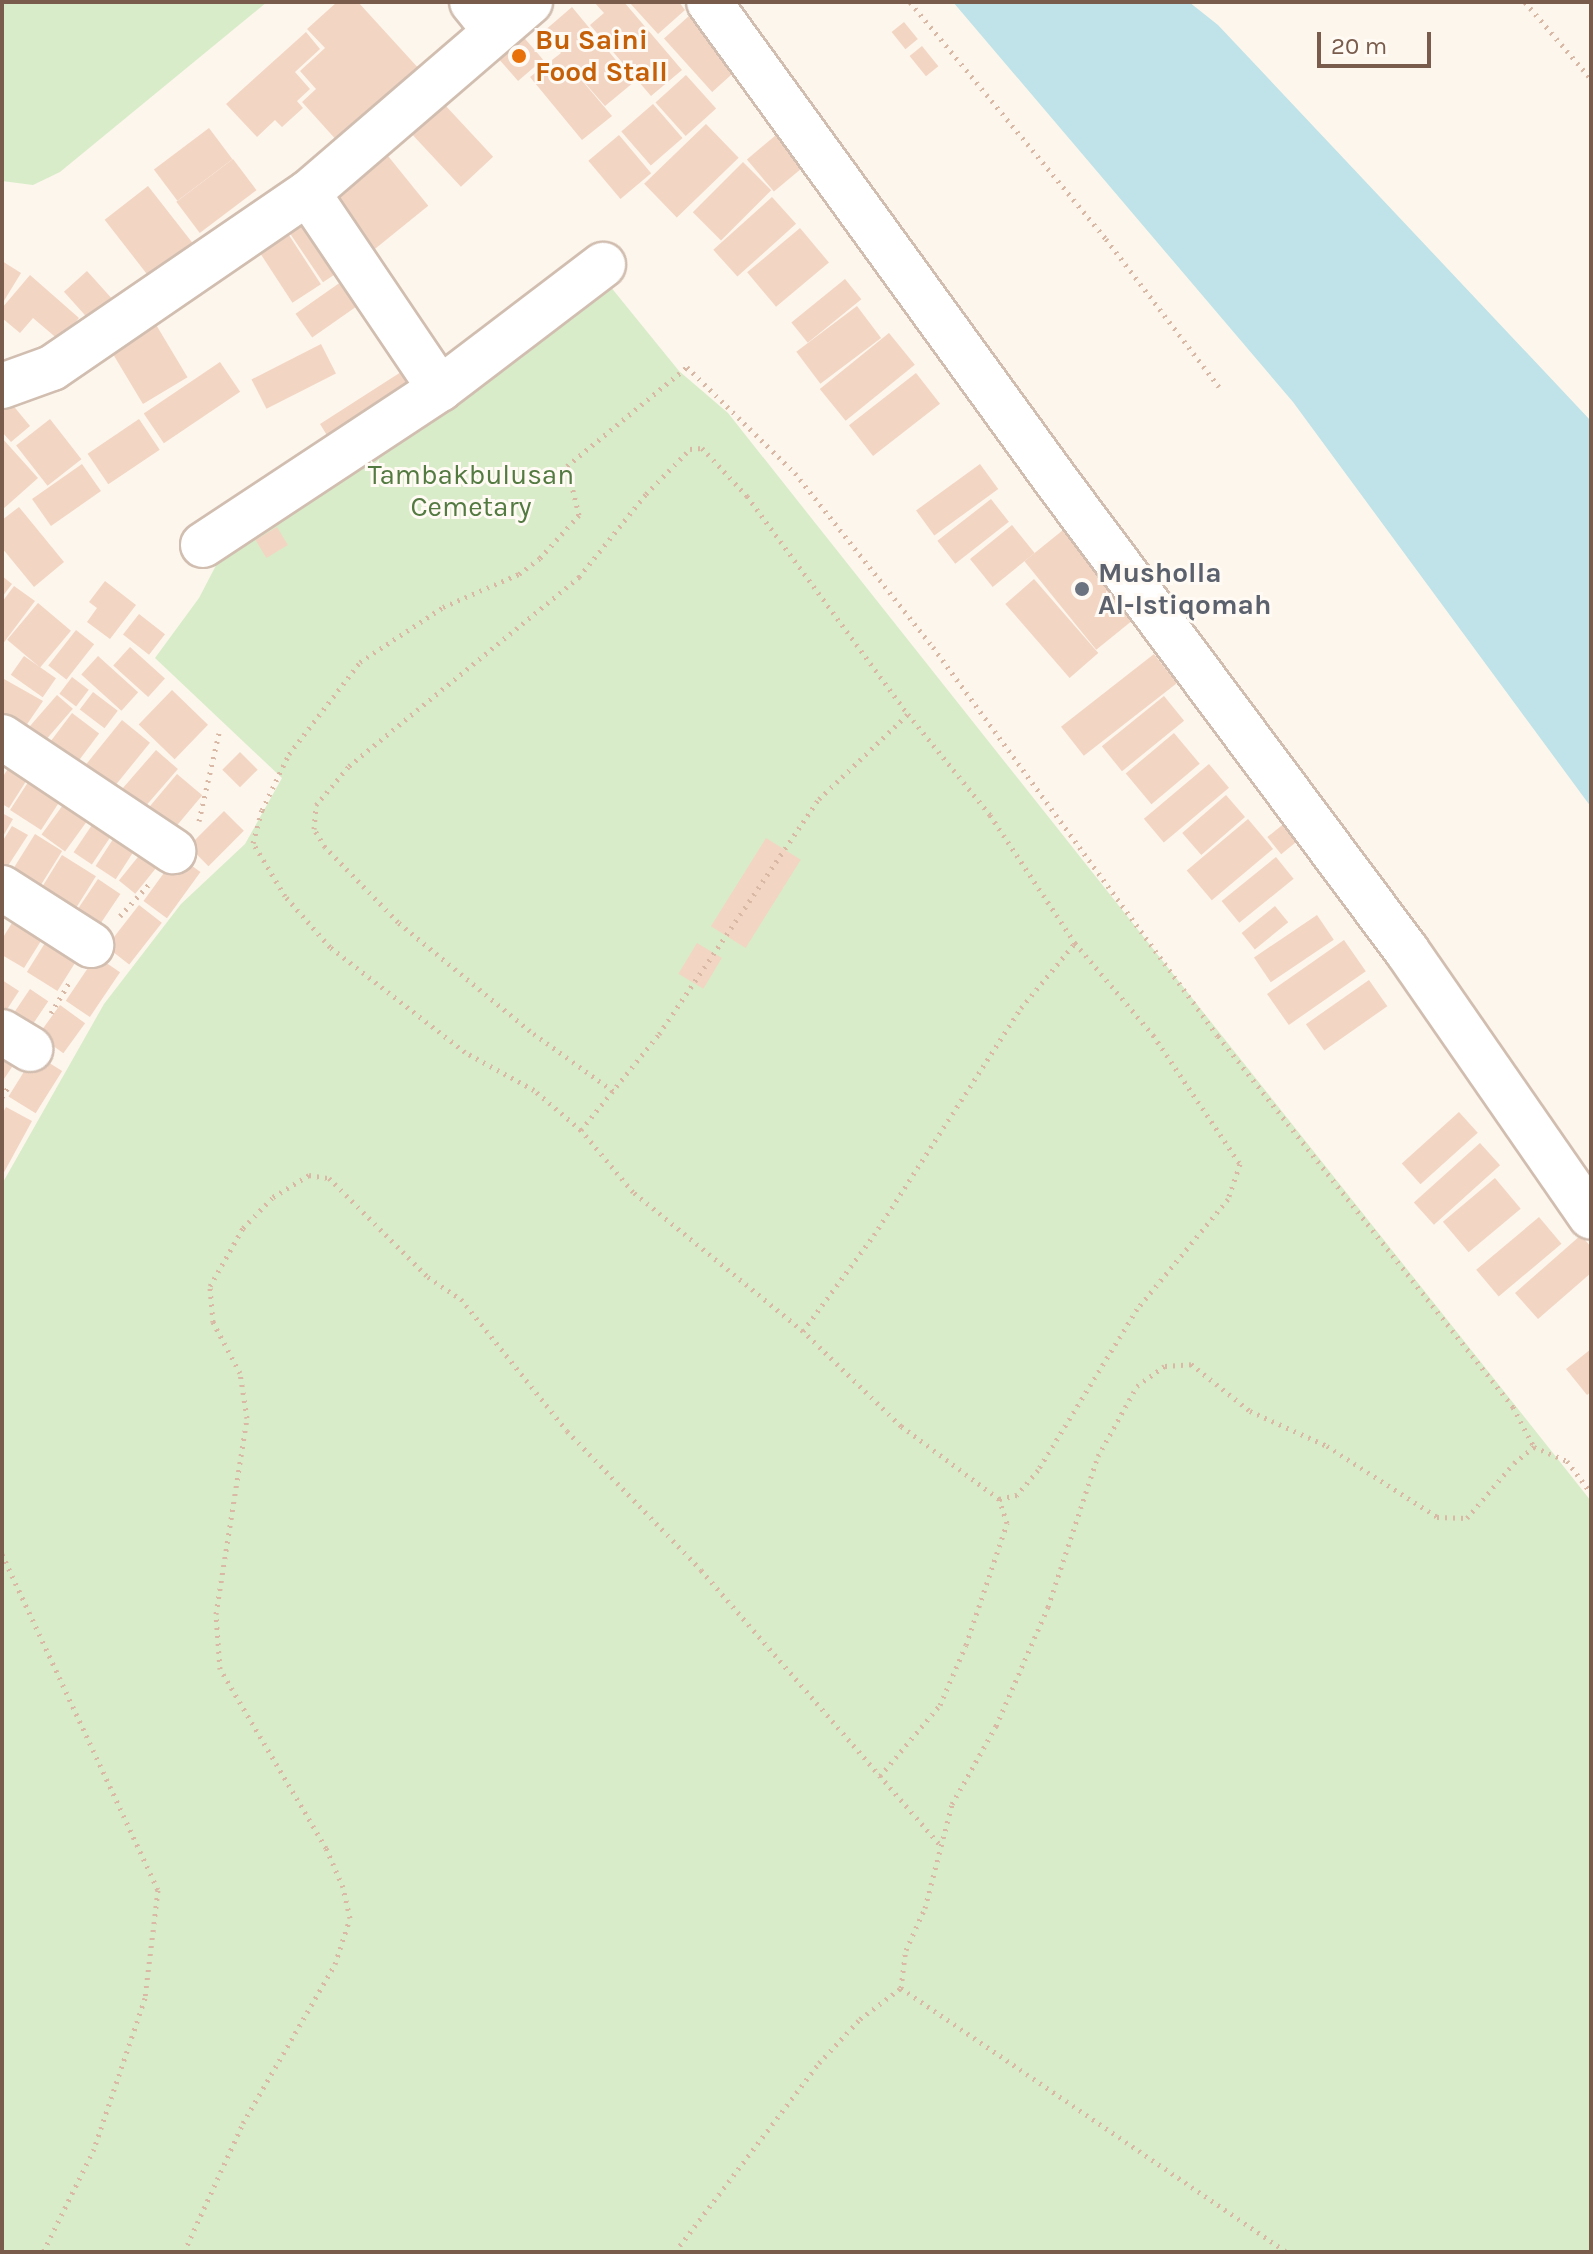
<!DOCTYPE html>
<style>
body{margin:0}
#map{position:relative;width:1593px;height:2254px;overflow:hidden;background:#fdf6ec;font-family:Karla,sans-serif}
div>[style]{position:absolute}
.green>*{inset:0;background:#d8ecc9}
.water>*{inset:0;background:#bfe3e8}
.building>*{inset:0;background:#f3d5c3;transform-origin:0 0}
.path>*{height:5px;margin-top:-2.5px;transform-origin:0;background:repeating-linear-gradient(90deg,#d9b8a5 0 2px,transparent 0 8px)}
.roads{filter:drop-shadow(2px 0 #d1beb0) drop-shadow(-2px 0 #d1beb0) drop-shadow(0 2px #d1beb0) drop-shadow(0 -2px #d1beb0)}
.minor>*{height:44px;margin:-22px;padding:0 22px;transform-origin:22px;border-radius:22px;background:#fff}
.dots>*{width:22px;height:22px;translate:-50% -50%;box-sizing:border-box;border:4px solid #fffaf3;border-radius:50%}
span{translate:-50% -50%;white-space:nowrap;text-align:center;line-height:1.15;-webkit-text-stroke:6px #fffaf3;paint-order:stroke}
.food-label{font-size:28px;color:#c56008;font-weight:700}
.left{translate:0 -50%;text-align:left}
.park-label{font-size:28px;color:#537a41}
.worship-label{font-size:28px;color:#5b616d;font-weight:700}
.frame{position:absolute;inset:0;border:4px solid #7a5c4d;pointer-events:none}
.scale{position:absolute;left:1317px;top:32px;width:114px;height:36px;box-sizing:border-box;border:4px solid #7a5c4d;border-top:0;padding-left:10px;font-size:24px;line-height:28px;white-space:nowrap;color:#7a5c4d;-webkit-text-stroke:6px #fffaf3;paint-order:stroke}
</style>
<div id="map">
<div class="green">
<i style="clip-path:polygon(2px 2px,267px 2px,60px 172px,33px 185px,2px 181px)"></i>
<i style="clip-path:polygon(601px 275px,679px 371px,728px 413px,1591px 1501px,1591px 2252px,2px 2252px,2px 1184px,104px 1004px,181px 904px,245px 844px,282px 778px,155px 658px,199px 598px,225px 548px)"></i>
</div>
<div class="water">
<i style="clip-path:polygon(953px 2px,1189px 2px,1218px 25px,1591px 421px,1591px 807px,1293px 402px)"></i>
</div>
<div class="building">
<i style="clip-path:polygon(337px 2px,358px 2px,421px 71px,339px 143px,302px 102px,316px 89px,300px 71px,325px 48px,307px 29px)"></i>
<i style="clip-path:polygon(594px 2px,624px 2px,682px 70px,651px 96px,590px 25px,604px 13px)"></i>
<i style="clip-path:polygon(629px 2px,679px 2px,685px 10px,658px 34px)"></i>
<i style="clip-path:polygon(572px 7px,634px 82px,605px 106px,563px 58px,612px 116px,582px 140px,530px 77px,561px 53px,543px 32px)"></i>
<i style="left:690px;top:15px;width:72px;height:35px;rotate:48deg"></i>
<i style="left:904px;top:22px;width:22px;height:16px;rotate:51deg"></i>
<i style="clip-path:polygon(306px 32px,320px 49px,295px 72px,310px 89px,297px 101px,303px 108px,282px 127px,275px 120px,257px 137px,226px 104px)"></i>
<i style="left:520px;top:33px;width:35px;height:33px;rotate:49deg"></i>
<i style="left:922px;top:46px;width:26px;height:16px;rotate:51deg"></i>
<i style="left:686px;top:75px;width:45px;height:41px;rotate:48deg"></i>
<i style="left:444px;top:104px;width:72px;height:44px;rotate:47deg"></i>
<i style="left:653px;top:104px;width:45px;height:42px;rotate:49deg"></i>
<i style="left:706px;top:124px;width:47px;height:86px;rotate:46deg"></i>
<i style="left:209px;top:128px;width:39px;height:69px;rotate:53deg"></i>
<i style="left:619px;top:135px;width:50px;height:40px;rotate:50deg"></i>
<i style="left:776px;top:135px;width:42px;height:38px;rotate:50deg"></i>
<i style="left:388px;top:156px;width:64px;height:70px;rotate:51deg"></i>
<i style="left:233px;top:159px;width:39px;height:71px;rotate:53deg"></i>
<i style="left:743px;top:162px;width:40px;height:71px;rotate:45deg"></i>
<i style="left:148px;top:186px;width:73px;height:55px;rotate:52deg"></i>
<i style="left:772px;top:197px;width:36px;height:79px;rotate:48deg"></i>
<i style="left:314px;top:210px;width:65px;height:33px;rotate:56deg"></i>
<i style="left:800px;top:228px;width:45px;height:69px;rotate:50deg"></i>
<i style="left:285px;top:229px;width:66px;height:34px;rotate:57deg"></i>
<i style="clip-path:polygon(2px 261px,21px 273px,2px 304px)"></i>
<i style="left:87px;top:271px;width:36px;height:31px;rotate:48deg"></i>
<i style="clip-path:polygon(30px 275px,79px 318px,60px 341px,33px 318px,20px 333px,2px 318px,2px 308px)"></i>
<i style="left:348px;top:277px;width:29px;height:64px;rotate:55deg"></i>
<i style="left:845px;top:279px;width:26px;height:69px;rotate:51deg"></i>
<i style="left:857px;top:306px;width:40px;height:76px;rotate:53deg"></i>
<i style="left:152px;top:318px;width:69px;height:52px;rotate:59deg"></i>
<i style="left:889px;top:333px;width:41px;height:89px;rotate:51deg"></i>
<i style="left:321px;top:344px;width:33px;height:78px;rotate:63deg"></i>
<i style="left:220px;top:362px;width:36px;height:92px;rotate:56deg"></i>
<i style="clip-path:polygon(401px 372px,418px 399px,328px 459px,318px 443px,328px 437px,320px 424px)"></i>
<i style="left:916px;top:373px;width:39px;height:85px;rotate:52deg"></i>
<i style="clip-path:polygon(2px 392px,30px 426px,11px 442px,2px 432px)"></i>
<i style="left:50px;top:419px;width:51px;height:43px;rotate:52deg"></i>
<i style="left:139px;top:419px;width:37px;height:62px;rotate:56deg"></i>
<i style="clip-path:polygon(2px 438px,38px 478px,2px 510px)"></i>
<i style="left:82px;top:464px;width:33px;height:61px;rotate:55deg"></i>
<i style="left:980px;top:464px;width:31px;height:79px;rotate:54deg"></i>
<i style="left:991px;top:499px;width:29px;height:68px;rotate:52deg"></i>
<i style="clip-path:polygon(19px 507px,64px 562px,34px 587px,2px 548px,2px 520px)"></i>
<i style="left:1012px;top:525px;width:36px;height:54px;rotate:51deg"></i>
<i style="left:1068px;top:526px;width:114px;height:56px;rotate:51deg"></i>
<i style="left:277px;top:527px;width:21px;height:25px;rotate:59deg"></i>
<i style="clip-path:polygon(2px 576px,12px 584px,2px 597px)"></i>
<i style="left:1034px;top:579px;width:98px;height:38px;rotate:49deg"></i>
<i style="clip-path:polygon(105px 581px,136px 605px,110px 639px,87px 622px,97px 608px,89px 602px)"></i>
<i style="clip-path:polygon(14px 586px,35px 601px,2px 645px,2px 602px)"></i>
<i style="left:38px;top:603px;width:43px;height:48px;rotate:40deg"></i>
<i style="left:139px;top:614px;width:33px;height:26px;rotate:38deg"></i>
<i style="left:76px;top:630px;width:23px;height:45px;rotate:38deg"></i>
<i style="left:130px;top:647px;width:47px;height:25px;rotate:42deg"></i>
<i style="left:1154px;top:654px;width:37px;height:118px;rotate:52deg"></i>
<i style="left:24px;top:656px;width:39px;height:23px;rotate:35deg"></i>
<i style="left:98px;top:656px;width:54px;height:25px;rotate:42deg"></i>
<i style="left:72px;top:677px;width:21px;height:21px;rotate:37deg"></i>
<i style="clip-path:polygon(4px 679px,43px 701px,21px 733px,2px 719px)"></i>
<i style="left:172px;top:690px;width:50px;height:48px;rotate:44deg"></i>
<i style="left:93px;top:692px;width:31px;height:22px;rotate:37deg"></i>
<i style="left:57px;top:695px;width:21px;height:50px;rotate:41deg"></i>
<i style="left:1164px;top:696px;width:32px;height:80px;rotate:51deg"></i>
<i style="left:72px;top:713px;width:34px;height:41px;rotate:37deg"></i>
<i style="left:122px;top:720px;width:36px;height:71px;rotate:39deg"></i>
<i style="left:1174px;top:733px;width:40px;height:63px;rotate:50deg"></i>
<i style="left:156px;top:750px;width:29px;height:55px;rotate:41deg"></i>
<i style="left:240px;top:752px;width:25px;height:25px;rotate:45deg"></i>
<i style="clip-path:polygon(11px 764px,30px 775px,9px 808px,2px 804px,2px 778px)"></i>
<i style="left:1209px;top:764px;width:31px;height:85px;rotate:50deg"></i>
<i style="left:34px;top:773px;width:37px;height:44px;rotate:33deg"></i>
<i style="left:177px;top:774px;width:33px;height:50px;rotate:40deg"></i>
<i style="left:1226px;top:795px;width:29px;height:58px;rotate:49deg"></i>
<i style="left:68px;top:798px;width:29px;height:45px;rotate:36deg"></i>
<i style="left:224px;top:811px;width:28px;height:50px;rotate:45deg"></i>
<i style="clip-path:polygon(2px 813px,13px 819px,2px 838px)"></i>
<i style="left:96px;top:819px;width:22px;height:40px;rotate:34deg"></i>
<i style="left:1248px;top:819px;width:39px;height:80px;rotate:50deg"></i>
<i style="left:1286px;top:822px;width:22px;height:24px;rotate:51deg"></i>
<i style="clip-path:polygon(12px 826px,28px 835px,2px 875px,2px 842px)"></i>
<i style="left:119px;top:830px;width:24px;height:43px;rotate:33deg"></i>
<i style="left:35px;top:834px;width:32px;height:56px;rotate:32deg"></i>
<i style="left:766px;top:838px;width:41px;height:104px;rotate:32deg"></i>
<i style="left:146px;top:847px;width:21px;height:43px;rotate:39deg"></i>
<i style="left:62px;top:855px;width:40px;height:50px;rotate:32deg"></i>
<i style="left:177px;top:855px;width:29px;height:57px;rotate:36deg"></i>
<i style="left:1276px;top:857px;width:28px;height:70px;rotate:51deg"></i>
<i style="left:98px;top:879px;width:27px;height:46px;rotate:34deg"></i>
<i style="left:139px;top:905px;width:29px;height:53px;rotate:38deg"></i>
<i style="left:1275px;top:906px;width:21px;height:43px;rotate:51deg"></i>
<i style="clip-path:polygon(22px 907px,51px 925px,24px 968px,2px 955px,2px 939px)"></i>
<i style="left:1317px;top:915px;width:30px;height:76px;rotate:56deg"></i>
<i style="left:55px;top:927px;width:36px;height:53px;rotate:32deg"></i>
<i style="left:1344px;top:940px;width:38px;height:94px;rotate:55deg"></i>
<i style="left:697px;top:943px;width:29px;height:36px;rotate:31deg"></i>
<i style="left:96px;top:956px;width:29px;height:54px;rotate:34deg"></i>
<i style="clip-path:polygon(2px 980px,19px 991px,2px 1017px)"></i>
<i style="left:1369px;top:980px;width:32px;height:77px;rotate:55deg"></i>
<i style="left:30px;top:989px;width:22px;height:35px;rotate:34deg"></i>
<i style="left:60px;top:1005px;width:31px;height:37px;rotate:36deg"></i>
<i style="clip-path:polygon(2px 1039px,22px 1052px,2px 1082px)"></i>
<i style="left:35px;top:1054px;width:32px;height:50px;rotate:32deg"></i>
<i style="clip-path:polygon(6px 1107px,32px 1121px,2px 1176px,2px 1114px)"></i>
<i style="left:1459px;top:1112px;width:28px;height:77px;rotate:48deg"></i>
<i style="left:1480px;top:1143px;width:30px;height:89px;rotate:48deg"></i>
<i style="left:1495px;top:1178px;width:40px;height:68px;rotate:50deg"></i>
<i style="left:1539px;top:1217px;width:35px;height:82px;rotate:50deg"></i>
<i style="clip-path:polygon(1581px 1235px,1591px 1247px,1591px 1273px,1538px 1319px,1515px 1293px)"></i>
<i style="clip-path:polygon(1591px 1349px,1591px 1392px,1587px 1395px,1566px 1369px)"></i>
</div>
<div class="path">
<i style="left:910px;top:2px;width:308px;rotate:50.4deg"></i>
<i style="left:1106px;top:239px;width:186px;rotate:52.6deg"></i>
<i style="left:1525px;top:2px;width:101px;rotate:49.4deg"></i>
<i style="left:199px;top:821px;width:90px;rotate:-77.2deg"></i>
<i style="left:120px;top:916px;width:46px;rotate:-47.6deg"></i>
<i style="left:51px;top:1013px;width:37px;rotate:-59deg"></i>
<i style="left:613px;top:1091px;width:102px;rotate:-144.1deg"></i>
<i style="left:530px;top:1031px;width:171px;rotate:-140.5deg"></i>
<i style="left:398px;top:922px;width:105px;rotate:-134.2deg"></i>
<i style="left:325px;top:847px;width:21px;rotate:-121deg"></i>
<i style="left:314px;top:829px;width:24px;rotate:-85deg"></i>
<i style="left:316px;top:805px;width:51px;rotate:-49.8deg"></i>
<i style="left:349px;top:766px;width:298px;rotate:-39.4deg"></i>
<i style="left:579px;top:577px;width:107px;rotate:-51.1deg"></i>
<i style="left:646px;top:494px;width:63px;rotate:-45.6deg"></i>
<i style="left:690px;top:449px;width:12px;rotate:-5deg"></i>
<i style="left:702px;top:448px;width:66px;rotate:46.8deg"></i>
<i style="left:747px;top:496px;width:271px;rotate:53.6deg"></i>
<i style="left:908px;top:714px;width:130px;rotate:50.9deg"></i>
<i style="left:990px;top:815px;width:154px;rotate:56.4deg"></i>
<i style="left:1075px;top:943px;width:121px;rotate:49.7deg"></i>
<i style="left:1153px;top:1035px;width:156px;rotate:56deg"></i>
<i style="left:1240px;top:1164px;width:37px;rotate:109deg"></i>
<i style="left:1228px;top:1199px;width:143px;rotate:129.6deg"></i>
<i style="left:1137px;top:1309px;width:189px;rotate:121.6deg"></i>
<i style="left:1038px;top:1470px;width:33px;rotate:130deg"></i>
<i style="left:1017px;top:1495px;width:18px;rotate:167deg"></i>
<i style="left:2px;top:1097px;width:15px;rotate:-58deg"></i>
<i style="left:581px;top:1130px;width:124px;rotate:-50.9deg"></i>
<i style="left:659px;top:1034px;width:284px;rotate:-55.8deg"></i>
<i style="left:819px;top:799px;width:123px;rotate:-43.7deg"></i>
<i style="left:803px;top:1331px;width:119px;rotate:-53.5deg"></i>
<i style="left:874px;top:1235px;width:270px;rotate:-57.1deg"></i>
<i style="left:1021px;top:1008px;width:85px;rotate:-50.3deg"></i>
<i style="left:2px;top:1554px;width:370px;rotate:65.1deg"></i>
<i style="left:158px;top:1890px;width:109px;rotate:96.9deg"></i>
<i style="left:145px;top:1998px;width:159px;rotate:108.7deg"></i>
<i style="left:94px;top:2149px;width:115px;rotate:116.3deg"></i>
<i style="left:880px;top:1776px;width:93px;rotate:-49.8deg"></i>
<i style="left:940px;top:1705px;width:65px;rotate:-66.6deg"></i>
<i style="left:966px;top:1645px;width:129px;rotate:-71.4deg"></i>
<i style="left:1007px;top:1523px;width:25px;rotate:-108deg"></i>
<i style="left:999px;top:1499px;width:122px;rotate:-143.3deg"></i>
<i style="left:901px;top:1426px;width:136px;rotate:-135.9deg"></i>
<i style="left:803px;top:1331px;width:220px;rotate:-140.7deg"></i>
<i style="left:633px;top:1192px;width:81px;rotate:-130deg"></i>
<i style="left:581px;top:1130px;width:62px;rotate:-139.6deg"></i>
<i style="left:534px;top:1090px;width:79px;rotate:-151.2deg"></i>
<i style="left:465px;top:1052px;width:171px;rotate:-142.1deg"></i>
<i style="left:330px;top:947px;width:68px;rotate:-131.4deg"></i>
<i style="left:285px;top:896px;width:62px;rotate:-121.1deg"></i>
<i style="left:253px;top:843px;width:34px;rotate:-75deg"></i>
<i style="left:262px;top:810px;width:62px;rotate:-64.3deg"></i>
<i style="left:289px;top:754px;width:116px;rotate:-52.3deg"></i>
<i style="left:360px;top:662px;width:100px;rotate:-33.5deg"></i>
<i style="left:443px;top:607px;width:83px;rotate:-23.5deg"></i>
<i style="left:519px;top:574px;width:26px;rotate:-37deg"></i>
<i style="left:540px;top:558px;width:58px;rotate:-47.8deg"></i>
<i style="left:579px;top:515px;width:50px;rotate:-103.8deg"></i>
<i style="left:567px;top:466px;width:156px;rotate:-39.5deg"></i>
<i style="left:687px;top:367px;width:151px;rotate:44.5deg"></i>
<i style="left:795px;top:473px;width:222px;rotate:51.6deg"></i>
<i style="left:933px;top:647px;width:482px;rotate:53.8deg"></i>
<i style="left:1218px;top:1036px;width:474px;rotate:51.5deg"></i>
<i style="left:1513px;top:1407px;width:45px;rotate:62.3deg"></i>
<i style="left:901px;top:1988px;width:467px;rotate:34.4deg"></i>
<i style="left:184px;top:2252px;width:142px;rotate:-65.4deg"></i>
<i style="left:243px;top:2123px;width:184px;rotate:-59.9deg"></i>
<i style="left:335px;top:1964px;width:48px;rotate:-71.9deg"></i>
<i style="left:350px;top:1918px;width:32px;rotate:-103deg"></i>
<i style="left:343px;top:1887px;width:43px;rotate:-113.6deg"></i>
<i style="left:326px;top:1848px;width:208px;rotate:-120.6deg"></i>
<i style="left:220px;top:1669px;width:55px;rotate:-94.2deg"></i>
<i style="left:216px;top:1614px;width:198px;rotate:-81deg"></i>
<i style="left:247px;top:1418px;width:46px;rotate:-98.8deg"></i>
<i style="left:240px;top:1373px;width:58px;rotate:-117.9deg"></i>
<i style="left:213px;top:1322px;width:36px;rotate:-95deg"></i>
<i style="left:210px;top:1286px;width:67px;rotate:-60.4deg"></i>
<i style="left:243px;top:1228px;width:43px;rotate:-45.9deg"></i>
<i style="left:273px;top:1197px;width:42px;rotate:-31.4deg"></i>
<i style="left:309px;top:1175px;width:20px;rotate:9deg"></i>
<i style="left:329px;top:1178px;width:140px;rotate:45deg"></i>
<i style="left:428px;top:1277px;width:40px;rotate:34deg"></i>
<i style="left:461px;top:1299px;width:169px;rotate:51.2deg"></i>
<i style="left:567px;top:1431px;width:193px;rotate:46deg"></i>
<i style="left:701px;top:1570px;width:364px;rotate:49deg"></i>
<i style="left:675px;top:2252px;width:238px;rotate:-52.7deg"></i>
<i style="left:819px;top:2063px;width:60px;rotate:-47deg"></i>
<i style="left:860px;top:2019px;width:51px;rotate:-37.1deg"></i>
<i style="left:901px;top:1988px;width:38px;rotate:-83deg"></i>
<i style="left:906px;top:1950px;width:46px;rotate:-65.7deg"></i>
<i style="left:925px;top:1908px;width:107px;rotate:-75.4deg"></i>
<i style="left:952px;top:1804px;width:90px;rotate:-60.6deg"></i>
<i style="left:996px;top:1726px;width:130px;rotate:-66.4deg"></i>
<i style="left:1048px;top:1607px;width:159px;rotate:-71.7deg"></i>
<i style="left:1098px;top:1456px;width:80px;rotate:-60.9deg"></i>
<i style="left:1137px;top:1386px;width:34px;rotate:-36deg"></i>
<i style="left:1165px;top:1366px;width:26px;rotate:-4deg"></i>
<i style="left:1191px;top:1364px;width:75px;rotate:38.5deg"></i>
<i style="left:1250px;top:1411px;width:85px;rotate:24.4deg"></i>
<i style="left:1327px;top:1446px;width:131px;rotate:32.8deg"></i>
<i style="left:1437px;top:1517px;width:30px;rotate:2deg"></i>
<i style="left:1467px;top:1518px;width:72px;rotate:-49.5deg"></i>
<i style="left:1514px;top:1463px;width:26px;rotate:-39deg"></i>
<i style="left:1534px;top:1447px;width:36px;rotate:23deg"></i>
<i style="left:1567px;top:1461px;width:40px;rotate:53deg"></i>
</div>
<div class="roads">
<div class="minor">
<i style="left:472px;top:2px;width:36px;rotate:51deg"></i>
<i style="left:709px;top:2px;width:589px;rotate:54.04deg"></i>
<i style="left:1055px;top:479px;width:589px;rotate:53.29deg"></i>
<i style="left:1407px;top:951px;width:323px;rotate:55.3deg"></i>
<i style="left:2px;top:386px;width:53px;rotate:-19.8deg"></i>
<i style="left:52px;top:368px;width:310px;rotate:-34.4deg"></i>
<i style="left:308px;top:193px;width:293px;rotate:-40.7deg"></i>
<i style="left:440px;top:389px;width:205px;rotate:-37.3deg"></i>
<i style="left:203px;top:545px;width:284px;rotate:-33.4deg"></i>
<i style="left:440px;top:389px;width:236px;rotate:-124deg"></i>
<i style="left:2px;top:737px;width:206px;rotate:33.7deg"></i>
<i style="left:2px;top:888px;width:106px;rotate:32.6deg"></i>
<i style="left:2px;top:1032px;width:33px;rotate:31deg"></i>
</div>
</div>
<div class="dots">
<i style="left:519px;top:56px;background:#e8710a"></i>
<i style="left:1082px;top:589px;background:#6b7280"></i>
</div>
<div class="food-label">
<span class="left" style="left:535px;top:56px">Bu Saini<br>Food Stall</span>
</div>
<div class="park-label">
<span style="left:471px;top:491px">Tambakbulusan<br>Cemetary</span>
</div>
<div class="worship-label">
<span class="left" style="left:1098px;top:589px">Musholla<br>Al-Istiqomah</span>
</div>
<div class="frame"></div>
<div class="scale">20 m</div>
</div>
